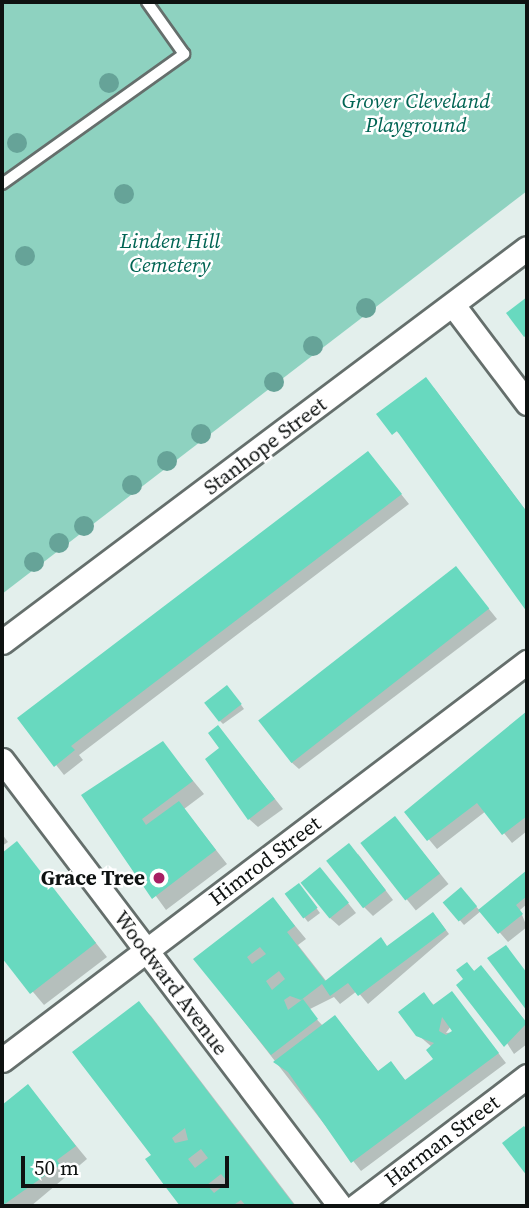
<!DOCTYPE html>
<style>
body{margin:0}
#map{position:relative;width:529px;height:1208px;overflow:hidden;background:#e3efec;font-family:"Source Serif 4",serif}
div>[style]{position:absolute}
.green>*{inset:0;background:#8ed2c0}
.shadow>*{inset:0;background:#0003;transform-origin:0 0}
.building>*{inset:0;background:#68d9bf;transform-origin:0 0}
.roads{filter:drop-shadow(2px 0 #656f6c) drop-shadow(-2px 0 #656f6c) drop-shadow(0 2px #656f6c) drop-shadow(0 -2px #656f6c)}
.service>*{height:10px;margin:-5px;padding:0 5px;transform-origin:5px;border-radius:5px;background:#fff}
.minor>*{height:23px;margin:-11.5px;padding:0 11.5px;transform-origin:11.5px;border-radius:11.5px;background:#fff}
.trees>*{width:20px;height:20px;margin:-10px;border-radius:50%;background:#66a398}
.dots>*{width:19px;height:19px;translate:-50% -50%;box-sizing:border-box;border:4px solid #fff;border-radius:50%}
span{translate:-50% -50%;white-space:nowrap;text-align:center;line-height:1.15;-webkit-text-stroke:5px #fff;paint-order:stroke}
.park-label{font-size:21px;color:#006453;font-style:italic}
.street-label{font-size:21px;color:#0e1211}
.poi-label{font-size:21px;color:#0e1211;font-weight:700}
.right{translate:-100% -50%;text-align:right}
.frame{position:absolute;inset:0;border:4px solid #0e1211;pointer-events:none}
.scale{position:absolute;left:21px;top:1156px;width:208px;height:32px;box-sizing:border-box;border:4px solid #0e1211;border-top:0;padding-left:9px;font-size:21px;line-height:24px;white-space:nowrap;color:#0e1211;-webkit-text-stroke:5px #fff;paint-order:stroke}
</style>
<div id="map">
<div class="green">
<i style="clip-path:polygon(2px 2px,527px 2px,527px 191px,2px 594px)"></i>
</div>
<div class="shadow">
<i style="clip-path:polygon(434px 388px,527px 512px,527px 609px,406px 440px,379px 415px)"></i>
<i style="clip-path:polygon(368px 453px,409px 504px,79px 755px,83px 760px,64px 775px,19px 718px)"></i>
<i style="clip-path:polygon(456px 568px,497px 619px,299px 769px,290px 761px)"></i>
<i style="clip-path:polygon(231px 691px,244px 709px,223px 724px,219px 720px)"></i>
<i style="clip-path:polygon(527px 712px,527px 831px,512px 843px,486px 811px,437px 849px,406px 812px)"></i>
<i style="clip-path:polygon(218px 727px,283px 809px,258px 827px,249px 819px)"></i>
<i style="clip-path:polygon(163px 744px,204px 794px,184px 809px,227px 864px,166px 910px,83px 795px)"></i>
<i style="left:395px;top:818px;width:85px;height:42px;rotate:51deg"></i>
<i style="clip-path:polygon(2px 834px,8px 842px,2px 846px)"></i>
<i style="clip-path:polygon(17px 843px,107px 957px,44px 1005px,2px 955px,2px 855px)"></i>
<i style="clip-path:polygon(358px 854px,393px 900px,373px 916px,364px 907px)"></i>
<i style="clip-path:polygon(527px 872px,527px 904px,520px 910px,527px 927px,508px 942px,481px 911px,464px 925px,445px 903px,465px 893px,480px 911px)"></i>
<i style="clip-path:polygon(328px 878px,356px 913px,339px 926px,330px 918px)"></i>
<i style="clip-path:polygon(303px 890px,320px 913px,308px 922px,304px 917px)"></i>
<i style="clip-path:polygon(evenodd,273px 899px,306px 939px,298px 945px,327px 982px,437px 918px,449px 934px,368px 1004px,357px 991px,340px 1004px,334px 997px,308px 1010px,323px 1026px,335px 1017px,379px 1072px,391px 1063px,406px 1081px,435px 1059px,432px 1047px,418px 1035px,424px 995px,435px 1006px,452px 993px,506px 1063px,361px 1171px,195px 959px,273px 899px,451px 1026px,456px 1032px,446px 1033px,451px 1026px)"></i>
<i style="clip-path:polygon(467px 964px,475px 972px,481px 967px,527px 1023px,527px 1044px,514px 1054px,466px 979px)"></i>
<i style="clip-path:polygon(138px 1004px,151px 1016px,296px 1206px,183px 1206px,147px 1160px,153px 1155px)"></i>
<i style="clip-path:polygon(28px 1087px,87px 1159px,31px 1206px,2px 1206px,2px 1107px)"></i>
</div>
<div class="building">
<i style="clip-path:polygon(527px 297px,527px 335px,524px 337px,506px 313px)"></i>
<i style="clip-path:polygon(426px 377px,527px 512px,527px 612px,397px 431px,392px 435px,376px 414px)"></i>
<i style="clip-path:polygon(368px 451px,402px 494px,71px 746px,75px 750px,54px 767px,17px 718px)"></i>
<i style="left:456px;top:566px;width:54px;height:251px;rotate:52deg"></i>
<i style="left:227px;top:685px;width:24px;height:29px;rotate:52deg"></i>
<i style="clip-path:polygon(527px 711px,527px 816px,502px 835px,477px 803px,427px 841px,404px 812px)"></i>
<i style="clip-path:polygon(218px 725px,275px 799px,248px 820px,205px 759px,219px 748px,208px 733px)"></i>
<i style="clip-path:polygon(163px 741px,193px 781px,142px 819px,146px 825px,179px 801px,216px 850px,152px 899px,81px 795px)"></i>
<i style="left:395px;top:816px;width:73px;height:44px;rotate:52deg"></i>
<i style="clip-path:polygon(17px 841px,96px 943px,30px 994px,2px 958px,2px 853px)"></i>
<i style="left:349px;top:843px;width:60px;height:29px;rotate:52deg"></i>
<i style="left:320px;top:867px;width:46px;height:25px;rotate:51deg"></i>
<i style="clip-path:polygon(527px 870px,527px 896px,516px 905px,523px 914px,498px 934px,478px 910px)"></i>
<i style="left:299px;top:883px;width:31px;height:18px;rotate:53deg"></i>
<i style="left:461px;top:887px;width:25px;height:24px;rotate:50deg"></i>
<i style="clip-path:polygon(evenodd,273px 897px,295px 926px,287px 932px,325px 981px,381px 937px,387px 946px,433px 912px,446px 930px,358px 996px,348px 983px,330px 996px,322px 984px,301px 1000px,290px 996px,284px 1000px,288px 1010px,303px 999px,318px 1019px,271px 1055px,193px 959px,273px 897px,260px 947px,266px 954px,252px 964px,247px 957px,260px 947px,273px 897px,279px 971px,285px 979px,272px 990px,266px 981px,279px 971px)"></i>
<i style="clip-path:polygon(506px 945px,527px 973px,527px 1011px,487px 958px)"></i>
<i style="clip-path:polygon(467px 962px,474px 971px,481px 965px,527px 1023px,504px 1047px,456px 985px,463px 979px,456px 970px)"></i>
<i style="clip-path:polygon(evenodd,452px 991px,499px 1053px,351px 1163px,288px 1072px,273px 1062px,335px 1015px,378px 1071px,391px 1061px,405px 1080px,433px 1059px,426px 1050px,434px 1043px,416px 1036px,398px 1012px,424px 992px,433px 1005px,452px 991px,442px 1017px,452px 1031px,446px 1035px,439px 1031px,442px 1017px)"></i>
<i style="clip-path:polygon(evenodd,139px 1001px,275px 1180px,295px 1206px,246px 1206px,241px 1200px,232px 1206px,180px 1206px,164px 1185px,145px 1159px,151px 1155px,72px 1052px,139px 1001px,185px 1128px,188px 1140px,175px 1143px,172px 1138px,185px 1128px,139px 1001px,201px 1149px,208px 1158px,195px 1168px,188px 1159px,201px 1149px,139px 1001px,221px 1174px,228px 1182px,214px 1193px,207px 1185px,221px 1174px)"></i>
<i style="clip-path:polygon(28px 1084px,76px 1146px,57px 1160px,60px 1165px,2px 1206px,2px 1105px)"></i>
<i style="clip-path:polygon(524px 1126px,527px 1130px,527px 1176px,502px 1143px)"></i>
</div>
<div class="roads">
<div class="service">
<i style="left:2px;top:184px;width:224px;rotate:-35.5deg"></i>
<i style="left:184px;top:54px;width:64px;rotate:-125.4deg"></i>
</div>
<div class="minor">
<i style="left:453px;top:305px;width:123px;rotate:52.9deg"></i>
<i style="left:2px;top:642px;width:656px;rotate:-36.89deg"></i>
<i style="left:2px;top:760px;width:560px;rotate:52.84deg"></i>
<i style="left:2px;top:1060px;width:659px;rotate:-37.17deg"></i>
<i style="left:356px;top:1206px;width:215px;rotate:-37.2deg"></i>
</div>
</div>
<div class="trees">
<i style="left:109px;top:83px"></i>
<i style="left:17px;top:143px"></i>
<i style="left:124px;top:194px"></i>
<i style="left:25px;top:256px"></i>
<i style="left:366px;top:308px"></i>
<i style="left:313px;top:346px"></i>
<i style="left:274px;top:382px"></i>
<i style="left:201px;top:434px"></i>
<i style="left:167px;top:461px"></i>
<i style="left:132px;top:485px"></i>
<i style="left:84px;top:526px"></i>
<i style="left:59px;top:543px"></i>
<i style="left:34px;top:562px"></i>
</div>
<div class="dots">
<i style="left:159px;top:878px;background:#a71e63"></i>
</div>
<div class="park-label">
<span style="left:416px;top:113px">Grover Cleveland<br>Playground</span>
<span style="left:170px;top:253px">Linden Hill<br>Cemetery</span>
</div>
<div class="street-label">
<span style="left:265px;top:446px;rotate:-37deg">Stanhope Street</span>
<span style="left:265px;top:861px;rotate:-37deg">Himrod Street</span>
<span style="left:171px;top:983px;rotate:53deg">Woodward Avenue</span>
<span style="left:442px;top:1141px;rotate:-37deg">Harman Street</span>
</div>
<div class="poi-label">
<span class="right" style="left:145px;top:878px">Grace Tree</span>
</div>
<div class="frame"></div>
<div class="scale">50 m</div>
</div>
